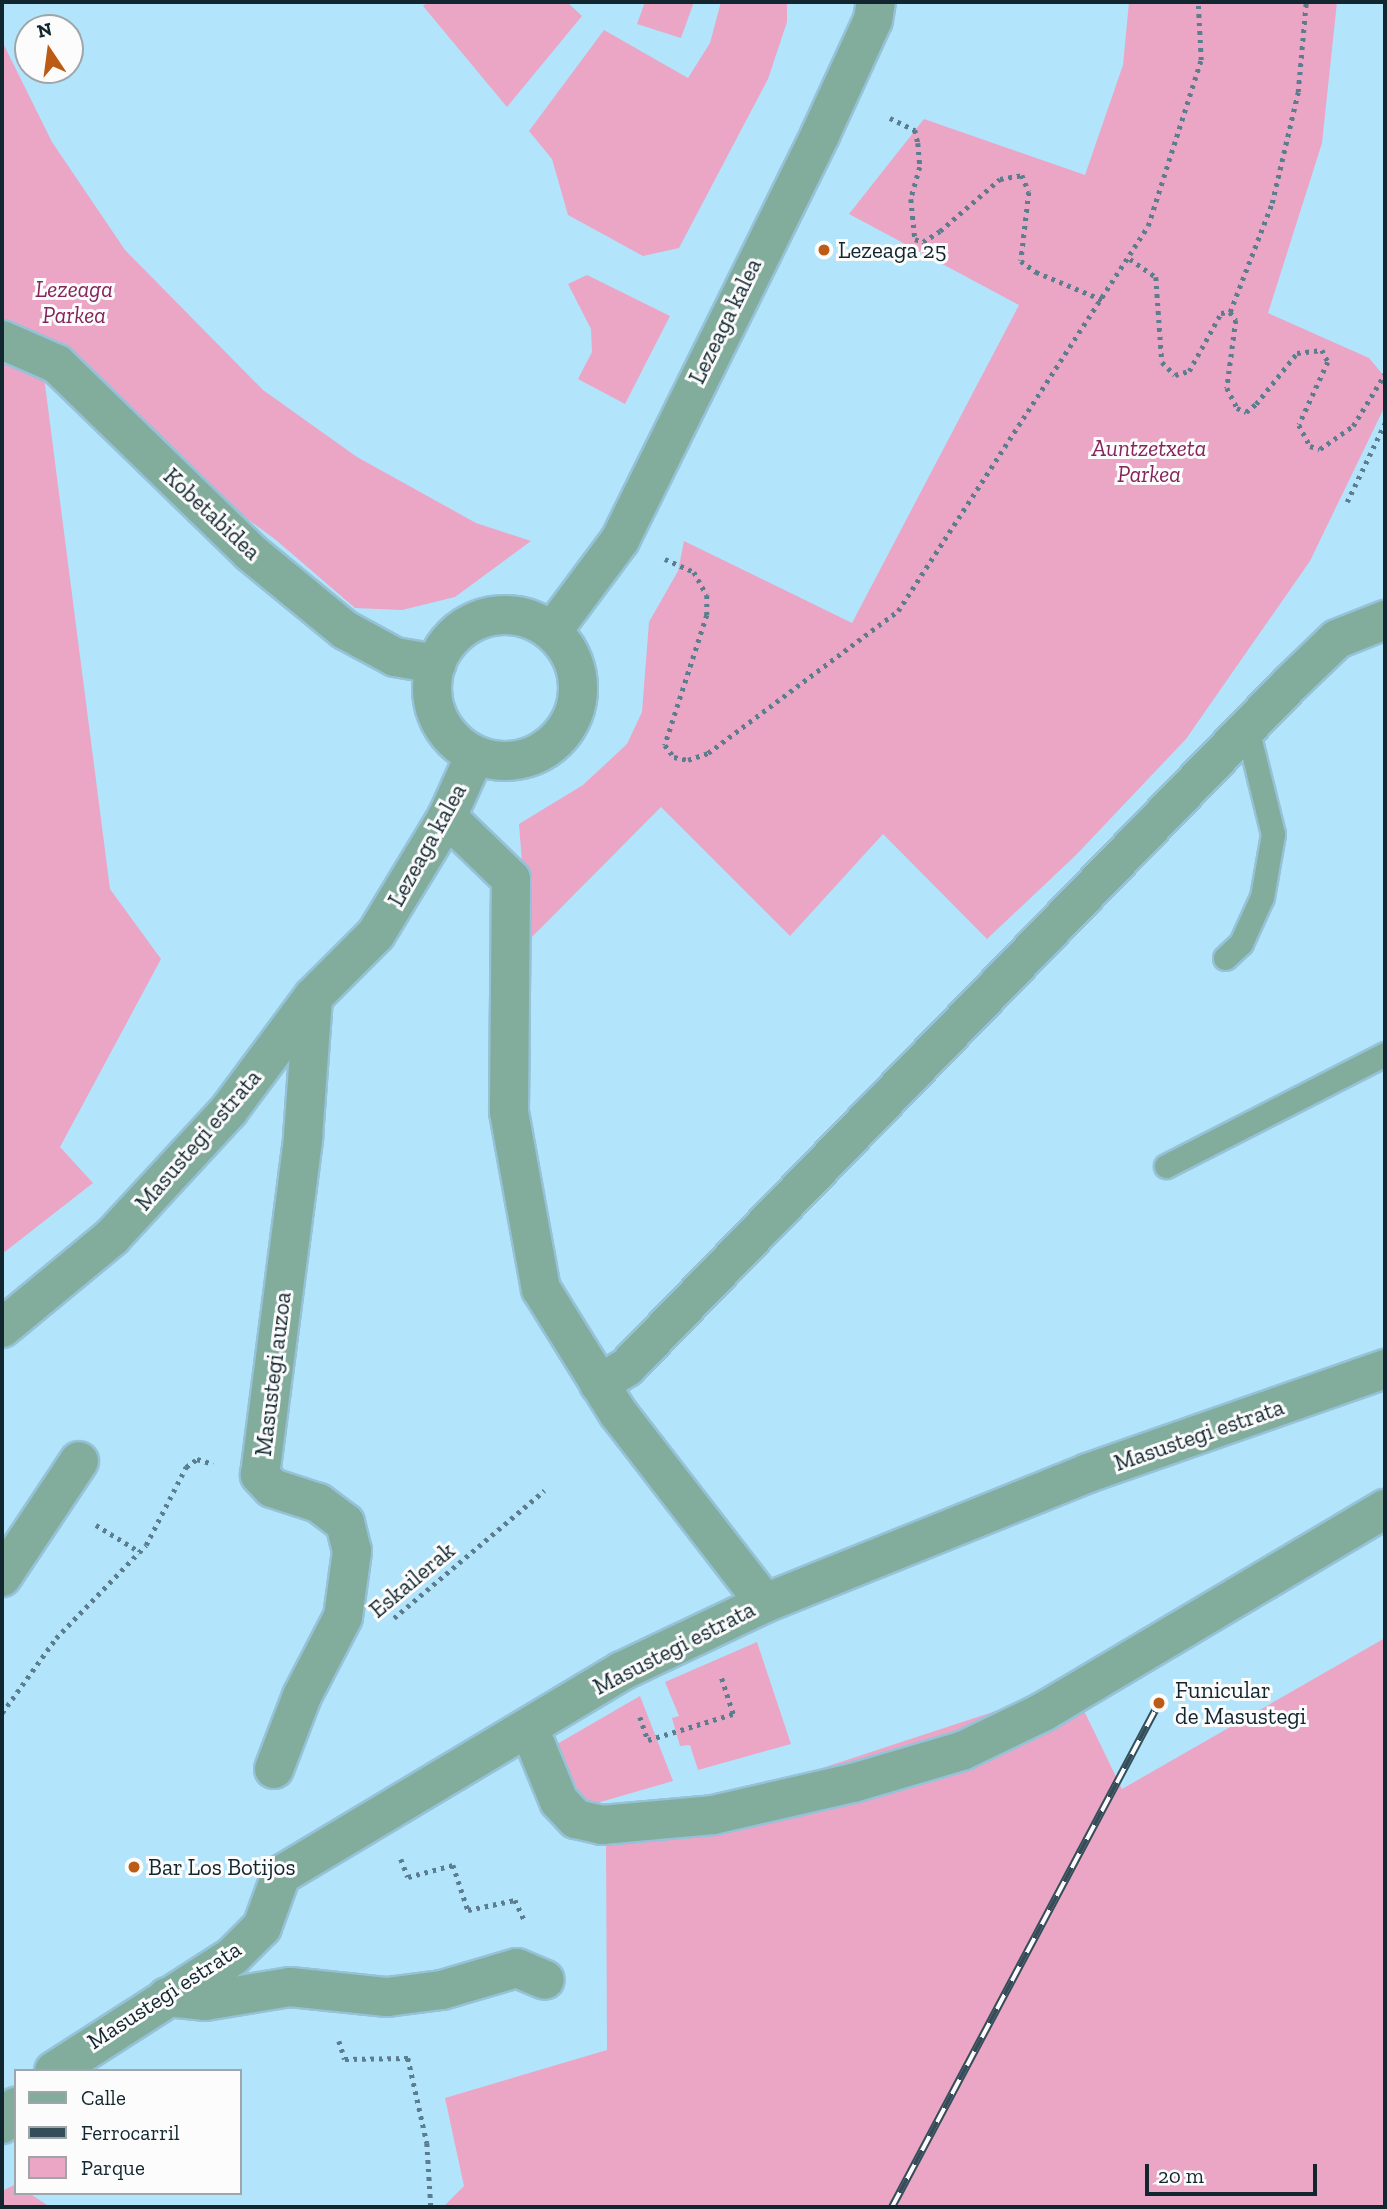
<!DOCTYPE html>
<style>
body{margin:0}
#map{position:relative;width:1387px;height:2209px;overflow:hidden;background:#b2e4fc;font-family:"Zilla Slab",serif}
div>[style]{position:absolute}
.green>*{inset:0;background:#eba6c6}
.path>*{height:4.5px;margin-top:-2.25px;transform-origin:0;background:repeating-linear-gradient(90deg,#5c7d8d 0 3.5px,transparent 0 8.5px)}
.roads{filter:drop-shadow(2px 0 #95c2d7) drop-shadow(-2px 0 #95c2d7) drop-shadow(0 2px #95c2d7) drop-shadow(0 -2px #95c2d7)}
.lane>*{height:23px;margin:-11.5px;padding:0 11.5px;transform-origin:11.5px;border-radius:11.5px;background:#82ac9c}
.street>*{height:38px;margin:-19px;padding:0 19px;transform-origin:19px;border-radius:19px;background:#82ac9c}
.street>.ring{margin:-19px;padding:0;box-sizing:content-box;background:none;border:38px solid #82ac9c;border-radius:50%}
.rail>*{height:8px;margin-top:-4px;transform-origin:0;background:repeating-linear-gradient(90deg,#fcfcfc 0 16px,#334d59 0 32px);box-sizing:border-box;border-block:2px solid #334d59}
.dots>*{width:19px;height:19px;translate:-50% -50%;box-sizing:border-box;border:4px solid #fcfcfc;border-radius:50%}
span{translate:-50% -50%;white-space:nowrap;text-align:center;line-height:1.15;-webkit-text-stroke:6px #fcfcfc;paint-order:stroke}
.poi-label{font-size:23px;color:#12262f}
.left{translate:0 -50%;text-align:left}
.park-label{font-size:23px;color:#85245b;font-style:italic}
.street-label{font-size:23px;color:#12262f}
.frame{position:absolute;inset:0;border:4px solid #12262f;pointer-events:none}
.legend{position:absolute;left:14px;top:2069px;width:228px;height:126px;box-sizing:border-box;background:#fcfcfc;border:2px solid #9ea6aa;margin:0;padding:9px 12px;list-style:none;font-size:21px;color:#12262f}
.legend li{display:flex;align-items:center;gap:14px;height:35px}
.legend b{width:35px;border:2px solid #9ea6aa}
.north{position:absolute;left:14px;top:14px;width:70px;height:70px;box-sizing:border-box;background:#fcfcfc;border:2px solid #9ea6aa;border-radius:50%;rotate:347deg;font-size:19px;font-weight:700;line-height:28px;text-align:center;color:#12262f}
.north::after{content:'';display:block;margin:auto;width:24px;height:32px;background:#bb5b16;clip-path:polygon(50% 0,100% 100%,50% 72%,0 100%)}
.scale{position:absolute;left:1145px;top:2164px;width:172px;height:32px;box-sizing:border-box;border:4px solid #12262f;border-top:0;padding-left:9px;font-size:21px;line-height:24px;white-space:nowrap;color:#12262f;-webkit-text-stroke:5px #fcfcfc;paint-order:stroke}
</style>
<div id="map">
<div class="green">
<i style="clip-path:polygon(428px 2px,567px 2px,582px 16px,507px 107px,423px 6px)"></i>
<i style="clip-path:polygon(645px 2px,694px 2px,681px 38px,637px 24px)"></i>
<i style="clip-path:polygon(721px 2px,787px 2px,787px 22px,768px 79px,679px 248px,643px 256px,568px 215px,552px 159px,529px 131px,604px 30px,688px 78px,710px 43px)"></i>
<i style="clip-path:polygon(1129px 2px,1337px 2px,1322px 143px,1268px 313px,1369px 358px,1385px 377px,1385px 406px,1310px 561px,1186px 739px,1076px 855px,987px 939px,883px 834px,790px 936px,661px 807px,528px 941px,519px 824px,583px 785px,627px 744px,642px 712px,649px 622px,678px 571px,684px 541px,852px 623px,1019px 305px,849px 214px,924px 119px,1085px 175px,1123px 65px)"></i>
<i style="clip-path:polygon(2px 41px,52px 142px,125px 250px,263px 390px,357px 457px,476px 523px,531px 541px,455px 597px,402px 610px,355px 608px,276px 540px,43px 369px,110px 889px,161px 959px,60px 1147px,93px 1183px,2px 1254px)"></i>
<i style="clip-path:polygon(587px 275px,670px 316px,625px 404px,578px 379px,592px 352px,591px 329px,568px 284px)"></i>
<i style="clip-path:polygon(1385px 1638px,1385px 2207px,443px 2207px,464px 2186px,445px 2098px,607px 2050px,606px 1839px,1072px 1686px,1122px 1789px)"></i>
<i style="clip-path:polygon(757px 1642px,791px 1744px,698px 1770px,690px 1745px,680px 1746px,672px 1718px,679px 1716px,665px 1682px)"></i>
<i style="clip-path:polygon(640px 1696px,673px 1781px,573px 1810px,545px 1751px)"></i>
<i style="clip-path:polygon(16px 2184px,16px 2193px,29px 2193px,50px 2207px,2px 2207px,2px 2191px)"></i>
</div>
<div class="path">
<i style="left:890px;top:118px;width:28px;rotate:26deg"></i>
<i style="left:915px;top:130px;width:13px;rotate:77deg"></i>
<i style="left:918px;top:143px;width:24px;rotate:85deg"></i>
<i style="left:920px;top:167px;width:33px;rotate:106deg"></i>
<i style="left:911px;top:199px;width:40px;rotate:84.3deg"></i>
<i style="left:915px;top:239px;width:9px;rotate:21deg"></i>
<i style="left:923px;top:242px;width:20px;rotate:-33deg"></i>
<i style="left:940px;top:231px;width:79px;rotate:-40.9deg"></i>
<i style="left:1000px;top:179px;width:22px;rotate:-10deg"></i>
<i style="left:1022px;top:175px;width:18px;rotate:68deg"></i>
<i style="left:1029px;top:192px;width:69px;rotate:96.6deg"></i>
<i style="left:1021px;top:261px;width:19px;rotate:36deg"></i>
<i style="left:1036px;top:272px;width:73px;rotate:22.7deg"></i>
<i style="left:1130px;top:259px;width:32px;rotate:35deg"></i>
<i style="left:1156px;top:277px;width:85px;rotate:86deg"></i>
<i style="left:1162px;top:362px;width:18px;rotate:45deg"></i>
<i style="left:1175px;top:375px;width:15px;rotate:-16deg"></i>
<i style="left:1189px;top:371px;width:66px;rotate:-61.1deg"></i>
<i style="left:1221px;top:313px;width:9px;rotate:-6deg"></i>
<i style="left:1230px;top:312px;width:10px;rotate:53deg"></i>
<i style="left:1236px;top:320px;width:69px;rotate:97.5deg"></i>
<i style="left:1227px;top:388px;width:22px;rotate:63deg"></i>
<i style="left:1237px;top:408px;width:10px;rotate:24deg"></i>
<i style="left:1246px;top:412px;width:13px;rotate:-39deg"></i>
<i style="left:1256px;top:404px;width:65px;rotate:-51.2deg"></i>
<i style="left:1297px;top:353px;width:25px;rotate:-7deg"></i>
<i style="left:1322px;top:350px;width:13px;rotate:63deg"></i>
<i style="left:1328px;top:362px;width:69px;rotate:114.7deg"></i>
<i style="left:1299px;top:425px;width:24px;rotate:62deg"></i>
<i style="left:1310px;top:446px;width:10px;rotate:17deg"></i>
<i style="left:1320px;top:449px;width:40px;rotate:-34.9deg"></i>
<i style="left:1353px;top:426px;width:61px;rotate:-58.4deg"></i>
<i style="left:1230px;top:312px;width:117px;rotate:-68.9deg"></i>
<i style="left:1272px;top:203px;width:114px;rotate:-76.8deg"></i>
<i style="left:1298px;top:92px;width:90px;rotate:-84.9deg"></i>
<i style="left:1347px;top:502px;width:88px;rotate:-64.3deg"></i>
<i style="left:665px;top:559px;width:32px;rotate:24deg"></i>
<i style="left:694px;top:572px;width:26px;rotate:61deg"></i>
<i style="left:707px;top:595px;width:20px;rotate:90deg"></i>
<i style="left:707px;top:615px;width:137px;rotate:107.9deg"></i>
<i style="left:665px;top:745px;width:15px;rotate:53deg"></i>
<i style="left:674px;top:757px;width:14px;rotate:12deg"></i>
<i style="left:688px;top:760px;width:21px;rotate:-19deg"></i>
<i style="left:708px;top:753px;width:237px;rotate:-36.8deg"></i>
<i style="left:898px;top:611px;width:459px;rotate:-57deg"></i>
<i style="left:1148px;top:226px;width:174px;rotate:-72.3deg"></i>
<i style="left:1201px;top:60px;width:58px;rotate:-93deg"></i>
<i style="left:96px;top:1525px;width:52px;rotate:31.5deg"></i>
<i style="left:394px;top:1618px;width:197px;rotate:-40.3deg"></i>
<i style="left:2px;top:1713px;width:92px;rotate:-54.2deg"></i>
<i style="left:56px;top:1638px;width:129px;rotate:-45.9deg"></i>
<i style="left:146px;top:1545px;width:88px;rotate:-62.9deg"></i>
<i style="left:186px;top:1467px;width:14px;rotate:-36deg"></i>
<i style="left:197px;top:1459px;width:17px;rotate:17deg"></i>
<i style="left:640px;top:1717px;width:24px;rotate:71deg"></i>
<i style="left:648px;top:1740px;width:89px;rotate:-17deg"></i>
<i style="left:733px;top:1714px;width:39px;rotate:-108deg"></i>
<i style="left:401px;top:1859px;width:19px;rotate:69deg"></i>
<i style="left:408px;top:1877px;width:47px;rotate:-14.9deg"></i>
<i style="left:453px;top:1865px;width:47px;rotate:71.6deg"></i>
<i style="left:468px;top:1910px;width:48px;rotate:-12deg"></i>
<i style="left:515px;top:1900px;width:21px;rotate:65deg"></i>
<i style="left:339px;top:2041px;width:19px;rotate:72deg"></i>
<i style="left:345px;top:2059px;width:63px;rotate:-0.9deg"></i>
<i style="left:408px;top:2058px;width:87px;rotate:77.4deg"></i>
<i style="left:427px;top:2143px;width:64px;rotate:86.4deg"></i>
</div>
<div class="roads">
<div class="lane">
<i style="left:1225px;top:958px;width:22px;rotate:-43deg"></i>
<i style="left:1241px;top:943px;width:51px;rotate:-65.5deg"></i>
<i style="left:1262px;top:897px;width:64px;rotate:-80.1deg"></i>
<i style="left:1273px;top:834px;width:109px;rotate:-103.8deg"></i>
<i style="left:1166px;top:1166px;width:246px;rotate:-27.1deg"></i>
</div>
<div class="street">
<i style="left:2px;top:340px;width:60px;rotate:23.6deg"></i>
<i style="left:57px;top:364px;width:269px;rotate:44.2deg"></i>
<i style="left:250px;top:552px;width:123px;rotate:39.4deg"></i>
<i style="left:345px;top:630px;width:57px;rotate:28.4deg"></i>
<i style="left:395px;top:657px;width:42px;rotate:9.7deg"></i>
<i class="ring" style="left:432px;top:615px;width:108px;height:108px"></i>
<i style="left:553px;top:630px;width:112px;rotate:-53.3deg"></i>
<i style="left:620px;top:540px;width:452px;rotate:-63.7deg"></i>
<i style="left:820px;top:135px;width:127px;rotate:-65.3deg"></i>
<i style="left:873px;top:20px;width:18px;rotate:-81deg"></i>
<i style="left:447px;top:817px;width:89px;rotate:44.1deg"></i>
<i style="left:511px;top:879px;width:233px;rotate:90.5deg"></i>
<i style="left:509px;top:1112px;width:180px;rotate:79.8deg"></i>
<i style="left:541px;top:1289px;width:146px;rotate:58.2deg"></i>
<i style="left:618px;top:1413px;width:240px;rotate:52.3deg"></i>
<i style="left:2px;top:1328px;width:143px;rotate:-39.6deg"></i>
<i style="left:112px;top:1237px;width:173px;rotate:-47.3deg"></i>
<i style="left:229px;top:1110px;width:141px;rotate:-53.4deg"></i>
<i style="left:313px;top:997px;width:89px;rotate:-45deg"></i>
<i style="left:376px;top:934px;width:137px;rotate:-58.7deg"></i>
<i style="left:447px;top:817px;width:68px;rotate:-65.7deg"></i>
<i style="left:599px;top:1384px;width:33px;rotate:-31deg"></i>
<i style="left:627px;top:1367px;width:950px;rotate:-45.85deg"></i>
<i style="left:1289px;top:685px;width:66px;rotate:-43.8deg"></i>
<i style="left:1337px;top:639px;width:52px;rotate:-21.6deg"></i>
<i style="left:2px;top:1577px;width:139px;rotate:-56.4deg"></i>
<i style="left:529px;top:1728px;width:79px;rotate:67.7deg"></i>
<i style="left:559px;top:1801px;width:25px;rotate:47deg"></i>
<i style="left:576px;top:1819px;width:27px;rotate:13deg"></i>
<i style="left:602px;top:1825px;width:111px;rotate:-5.1deg"></i>
<i style="left:713px;top:1815px;width:144px;rotate:-12.9deg"></i>
<i style="left:853px;top:1783px;width:114px;rotate:-16.4deg"></i>
<i style="left:962px;top:1751px;width:90px;rotate:-25.7deg"></i>
<i style="left:1043px;top:1712px;width:398px;rotate:-30.7deg"></i>
<i style="left:274px;top:1769px;width:78px;rotate:-69deg"></i>
<i style="left:302px;top:1696px;width:89px;rotate:-62.6deg"></i>
<i style="left:343px;top:1617px;width:67px;rotate:-82.2deg"></i>
<i style="left:352px;top:1551px;width:29px;rotate:-104deg"></i>
<i style="left:345px;top:1523px;width:34px;rotate:-143deg"></i>
<i style="left:318px;top:1503px;width:48px;rotate:-161.9deg"></i>
<i style="left:272px;top:1488px;width:18px;rotate:-133deg"></i>
<i style="left:260px;top:1475px;width:341px;rotate:-82.7deg"></i>
<i style="left:303px;top:1137px;width:140px;rotate:-85.9deg"></i>
<i style="left:167px;top:1997px;width:38px;rotate:6deg"></i>
<i style="left:205px;top:2001px;width:86px;rotate:-9.4deg"></i>
<i style="left:290px;top:1987px;width:98px;rotate:5.9deg"></i>
<i style="left:387px;top:1997px;width:55px;rotate:-7.3deg"></i>
<i style="left:442px;top:1990px;width:78px;rotate:-16.3deg"></i>
<i style="left:517px;top:1968px;width:30px;rotate:23deg"></i>
<i style="left:54px;top:2071px;width:213px;rotate:-32.7deg"></i>
<i style="left:233px;top:1956px;width:41px;rotate:-45deg"></i>
<i style="left:262px;top:1927px;width:55px;rotate:-69.9deg"></i>
<i style="left:281px;top:1875px;width:397px;rotate:-30.9deg"></i>
<i style="left:622px;top:1671px;width:158px;rotate:-25.4deg"></i>
<i style="left:765px;top:1603px;width:348px;rotate:-21.9deg"></i>
<i style="left:1088px;top:1473px;width:315px;rotate:-19.3deg"></i>
<i style="left:2px;top:2124px;width:22px;rotate:-51deg"></i>
</div>
</div>
<div class="rail">
<i style="left:892px;top:2207px;width:570px;rotate:-62.09deg"></i>
</div>
<div class="dots">
<i style="left:824px;top:250px;background:#bb5b16"></i>
<i style="left:1159px;top:1703px;background:#bb5b16"></i>
<i style="left:134px;top:1867px;background:#bb5b16"></i>
</div>
<div class="poi-label">
<span class="left" style="left:838px;top:250px">Lezeaga 25</span>
<span class="left" style="left:1175px;top:1703px">Funicular<br>de Masustegi</span>
<span class="left" style="left:148px;top:1867px">Bar Los Botijos</span>
</div>
<div class="park-label">
<span style="left:74px;top:302px">Lezeaga<br>Parkea</span>
<span style="left:1149px;top:461px">Auntzetxeta<br>Parkea</span>
</div>
<div class="street-label">
<span style="left:725px;top:321px;rotate:-64deg">Lezeaga kalea</span>
<span style="left:212px;top:514px;rotate:43deg">Kobetabidea</span>
<span style="left:427px;top:845px;rotate:-61deg">Lezeaga kalea</span>
<span style="left:198px;top:1140px;rotate:-49deg">Masustegi estrata</span>
<span style="left:273px;top:1374px;rotate:-83deg">Masustegi auzoa</span>
<span style="left:1199px;top:1435px;rotate:-19deg">Masustegi estrata</span>
<span style="left:412px;top:1580px;rotate:-40deg">Eskailerak</span>
<span style="left:674px;top:1648px;rotate:-27deg">Masustegi estrata</span>
<span style="left:164px;top:1995px;rotate:-33deg">Masustegi estrata</span>
</div>
<div class="frame"></div>
<ul class="legend">
<li><b style="height:9px;background:#82ac9c"></b>Calle</li>
<li><b style="height:9px;background:#334d59"></b>Ferrocarril</li>
<li><b style="height:19px;background:#eba6c6"></b>Parque</li>
</ul>
<div class="north">N</div>
<div class="scale">20 m</div>
</div>
